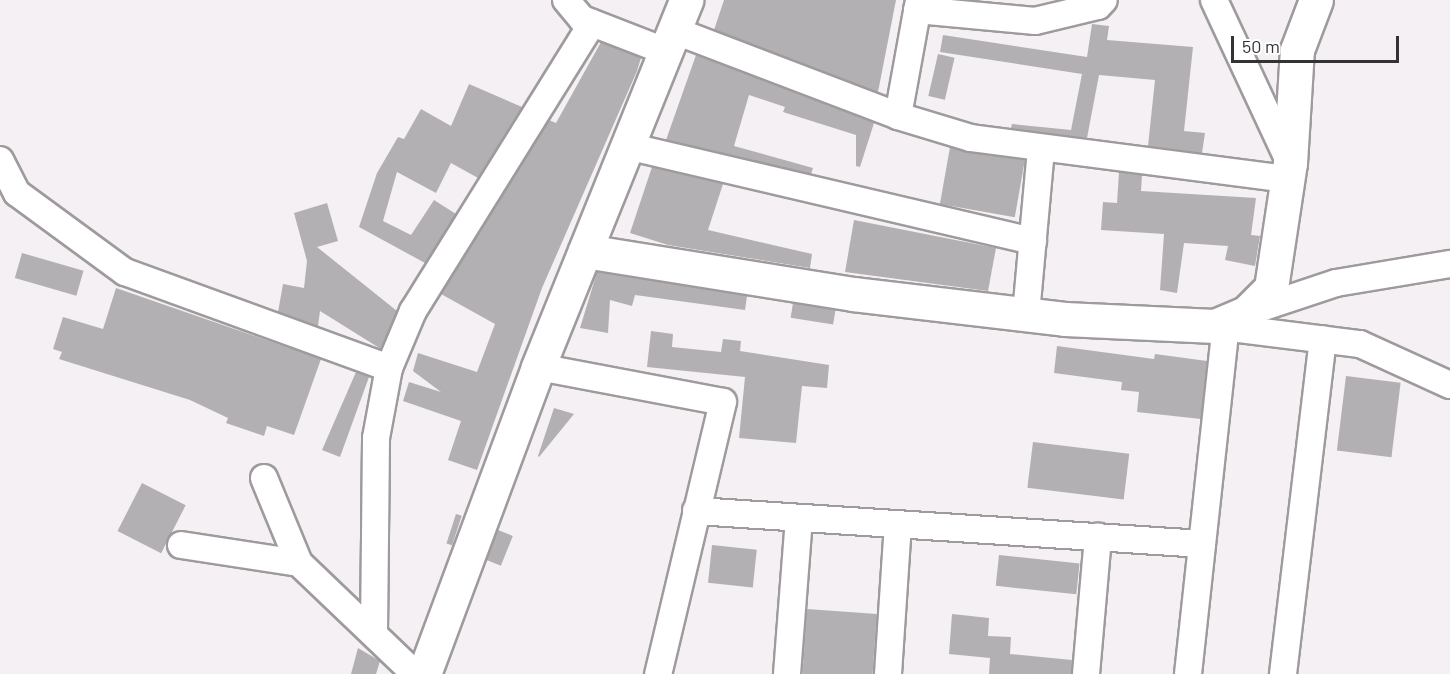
<!DOCTYPE html>
<style>
body{margin:0}
#map{position:relative;width:1450px;height:674px;overflow:hidden;background:#f4f0f3;font-family:Barlow,sans-serif}
div>[style]{position:absolute}
.building>*{inset:0;background:#b3b0b3;transform-origin:0 0}
.roads{filter:drop-shadow(2px 0 #9e9a9d) drop-shadow(-2px 0 #9e9a9d) drop-shadow(0 2px #9e9a9d) drop-shadow(0 -2px #9e9a9d)}
.street>*{height:26px;margin:-13px;padding:0 13px;transform-origin:13px;border-radius:13px;background:#fff}
.secondary>*{height:33px;margin:-16.5px;padding:0 16.5px;transform-origin:16.5px;border-radius:16.5px;background:#fff}
span{translate:-50% -50%;white-space:nowrap;text-align:center;line-height:1.15;-webkit-text-stroke:5px #fff;paint-order:stroke}
.scale{position:absolute;left:1231px;top:36px;width:168px;height:27px;box-sizing:border-box;border:3px solid #343233;border-top:0;padding-left:8px;font-size:18px;line-height:21px;white-space:nowrap;color:#343233;-webkit-text-stroke:4px #fff;paint-order:stroke}
</style>
<div id="map">
<div class="building">
<i style="clip-path:polygon(724px 0,896px 0,878px 92px,714px 30px)"></i>
<i style="clip-path:polygon(1092px 24px,1109px 26px,1107px 40px,1193px 47px,1184px 131px,1205px 133px,1202px 153px,1148px 146px,1155px 80px,1099px 75px,1087px 138px,1011px 128px,1012px 124px,1071px 130px,1082px 74px,940px 52px,943px 35px,1087px 57px)"></i>
<i style="clip-path:polygon(601px 42px,641px 58px,637px 71px,542px 288px,477px 470px,448px 460px,461px 421px,403px 401px,409px 382px,441px 392px,413px 371px,418px 353px,477px 372px,495px 324px,441px 294px,549px 120px,556px 123px)"></i>
<i style="left:938px;top:54px;width:17px;height:43px;rotate:13deg"></i>
<i style="clip-path:polygon(696px 55px,874px 123px,860px 167px,856px 166px,856px 135px,783px 112px,785px 107px,749px 95px,734px 146px,813px 168px,811px 174px,666px 140px)"></i>
<i style="clip-path:polygon(469px 84px,522px 107px,478px 178px,451px 163px,436px 193px,397px 172px,383px 221px,411px 235px,434px 200px,456px 214px,425px 263px,359px 227px,377px 173px,398px 137px,404px 139px,421px 109px,451px 126px)"></i>
<i style="left:950px;top:147px;width:76px;height:58px;rotate:10deg"></i>
<i style="clip-path:polygon(652px 167px,723px 184px,708px 230px,812px 254px,810px 268px,668px 245px,630px 233px)"></i>
<i style="clip-path:polygon(1119px 172px,1142px 175px,1141px 191px,1256px 198px,1251px 235px,1260px 236px,1255px 266px,1225px 260px,1228px 246px,1184px 243px,1177px 293px,1160px 290px,1164px 234px,1101px 230px,1103px 202px,1117px 203px)"></i>
<i style="clip-path:polygon(327px 203px,338px 241px,317px 247px,397px 311px,381px 349px,320px 311px,318px 326px,278px 312px,283px 284px,304px 288px,307px 261px,294px 213px)"></i>
<i style="clip-path:polygon(854px 220px,996px 248px,988px 291px,845px 272px)"></i>
<i style="left:22px;top:253px;width:64px;height:26px;rotate:16deg"></i>
<i style="clip-path:polygon(597px 272px,747px 296px,745px 310px,635px 295px,632px 306px,610px 300px,608px 333px,580px 328px)"></i>
<i style="clip-path:polygon(116px 288px,321px 359px,294px 435px,267px 426px,264px 436px,226px 423px,228px 418px,190px 400px,59px 359px,62px 352px,53px 349px,63px 317px,103px 329px)"></i>
<i style="left:793px;top:303px;width:43px;height:15px;rotate:9deg"></i>
<i style="clip-path:polygon(651px 331px,673px 334px,672px 347px,721px 352px,723px 339px,741px 341px,740px 351px,829px 365px,827px 388px,802px 386px,796px 443px,739px 438px,745px 377px,647px 367px)"></i>
<i style="clip-path:polygon(1057px 346px,1154px 359px,1155px 354px,1207px 361px,1201px 419px,1137px 412px,1139px 392px,1121px 390px,1122px 382px,1054px 373px)"></i>
<i style="clip-path:polygon(356px 372px,369px 377px,340px 457px,322px 450px)"></i>
<i style="left:1346px;top:376px;width:55px;height:75px;rotate:7deg"></i>
<i style="clip-path:polygon(554px 408px,574px 414px,539px 457px,538px 456px)"></i>
<i style="left:1033px;top:442px;width:97px;height:46px;rotate:7deg"></i>
<i style="left:142px;top:483px;width:49px;height:54px;rotate:27deg"></i>
<i style="left:456px;top:514px;width:6px;height:31px;rotate:18deg"></i>
<i style="left:498px;top:530px;width:16px;height:32px;rotate:22deg"></i>
<i style="left:712px;top:545px;width:45px;height:38px;rotate:6deg"></i>
<i style="left:999px;top:555px;width:81px;height:31px;rotate:6deg"></i>
<i style="left:807px;top:609px;width:70px;height:65px;rotate:4deg"></i>
<i style="clip-path:polygon(952px 614px,989px 618px,988px 636px,1011px 637px,1010px 654px,1072px 660px,1071px 674px,989px 674px,990px 658px,949px 654px)"></i>
<i style="clip-path:polygon(358px 648px,380px 661px,376px 674px,351px 674px)"></i>
</div>
<div class="roads">
<div class="street">
<i style="left:566px;top:0;width:25px;rotate:50deg"></i>
<i style="left:582px;top:19px;width:89px;rotate:21.1deg"></i>
<i style="left:1214px;top:0;width:180px;rotate:65deg"></i>
<i style="left:917px;top:10px;width:119px;rotate:5.3deg"></i>
<i style="left:1035px;top:21px;width:65px;rotate:-13.4deg"></i>
<i style="left:1098px;top:6px;width:8px;rotate:-45deg"></i>
<i style="left:673px;top:30px;width:241px;rotate:20.9deg"></i>
<i style="left:898px;top:116px;width:76px;rotate:16.8deg"></i>
<i style="left:971px;top:138px;width:320px;rotate:7.4deg"></i>
<i style="left:898px;top:116px;width:118px;rotate:-79.7deg"></i>
<i style="left:627px;top:146px;width:417px;rotate:13.2deg"></i>
<i style="left:0;top:160px;width:37px;rotate:63deg"></i>
<i style="left:17px;top:193px;width:134px;rotate:36.2deg"></i>
<i style="left:125px;top:272px;width:281px;rotate:20deg"></i>
<i style="left:1249px;top:312px;width:92px;rotate:-18.4deg"></i>
<i style="left:1336px;top:283px;width:116px;rotate:-9.5deg"></i>
<i style="left:1026px;top:314px;width:166px;rotate:-84.8deg"></i>
<i style="left:1215px;top:326px;width:146px;rotate:7.1deg"></i>
<i style="left:1360px;top:344px;width:99px;rotate:24.5deg"></i>
<i style="left:538px;top:367px;width:188px;rotate:10.7deg"></i>
<i style="left:723px;top:402px;width:280px;rotate:103.4deg"></i>
<i style="left:264px;top:478px;width:92px;rotate:67.6deg"></i>
<i style="left:696px;top:511px;width:507px;rotate:3.73deg"></i>
<i style="left:181px;top:545px;width:119px;rotate:8.7deg"></i>
<i style="left:299px;top:563px;width:151px;rotate:43.7deg"></i>
<i style="left:408px;top:667px;width:15px;rotate:28deg"></i>
<i style="left:374px;top:632px;width:194px;rotate:-89.4deg"></i>
<i style="left:376px;top:438px;width:71px;rotate:-79.5deg"></i>
<i style="left:389px;top:368px;width:62px;rotate:-67.2deg"></i>
<i style="left:413px;top:311px;width:339px;rotate:-58.1deg"></i>
<i style="left:787px;top:674px;width:156px;rotate:-85.6deg"></i>
<i style="left:888px;top:674px;width:149px;rotate:-86.2deg"></i>
<i style="left:1086px;top:674px;width:138px;rotate:-85deg"></i>
<i style="left:1188px;top:674px;width:349px;rotate:-83.8deg"></i>
<i style="left:1283px;top:674px;width:337px;rotate:-83.2deg"></i>
</div>
<div class="secondary">
<i style="left:585px;top:251px;width:271px;rotate:9.1deg"></i>
<i style="left:853px;top:294px;width:213px;rotate:6.7deg"></i>
<i style="left:1065px;top:319px;width:150px;rotate:2.7deg"></i>
<i style="left:1215px;top:326px;width:34px;rotate:-23deg"></i>
<i style="left:1246px;top:313px;width:35px;rotate:-45deg"></i>
<i style="left:1271px;top:288px;width:126px;rotate:-81.4deg"></i>
<i style="left:1290px;top:163px;width:113px;rotate:-86.5deg"></i>
<i style="left:1297px;top:50px;width:53px;rotate:-69.2deg"></i>
<i style="left:424px;top:674px;width:327px;rotate:-69.6deg"></i>
<i style="left:538px;top:367px;width:396px;rotate:-68deg"></i>
</div>
</div>
<div class="scale">50 m</div>
</div>
